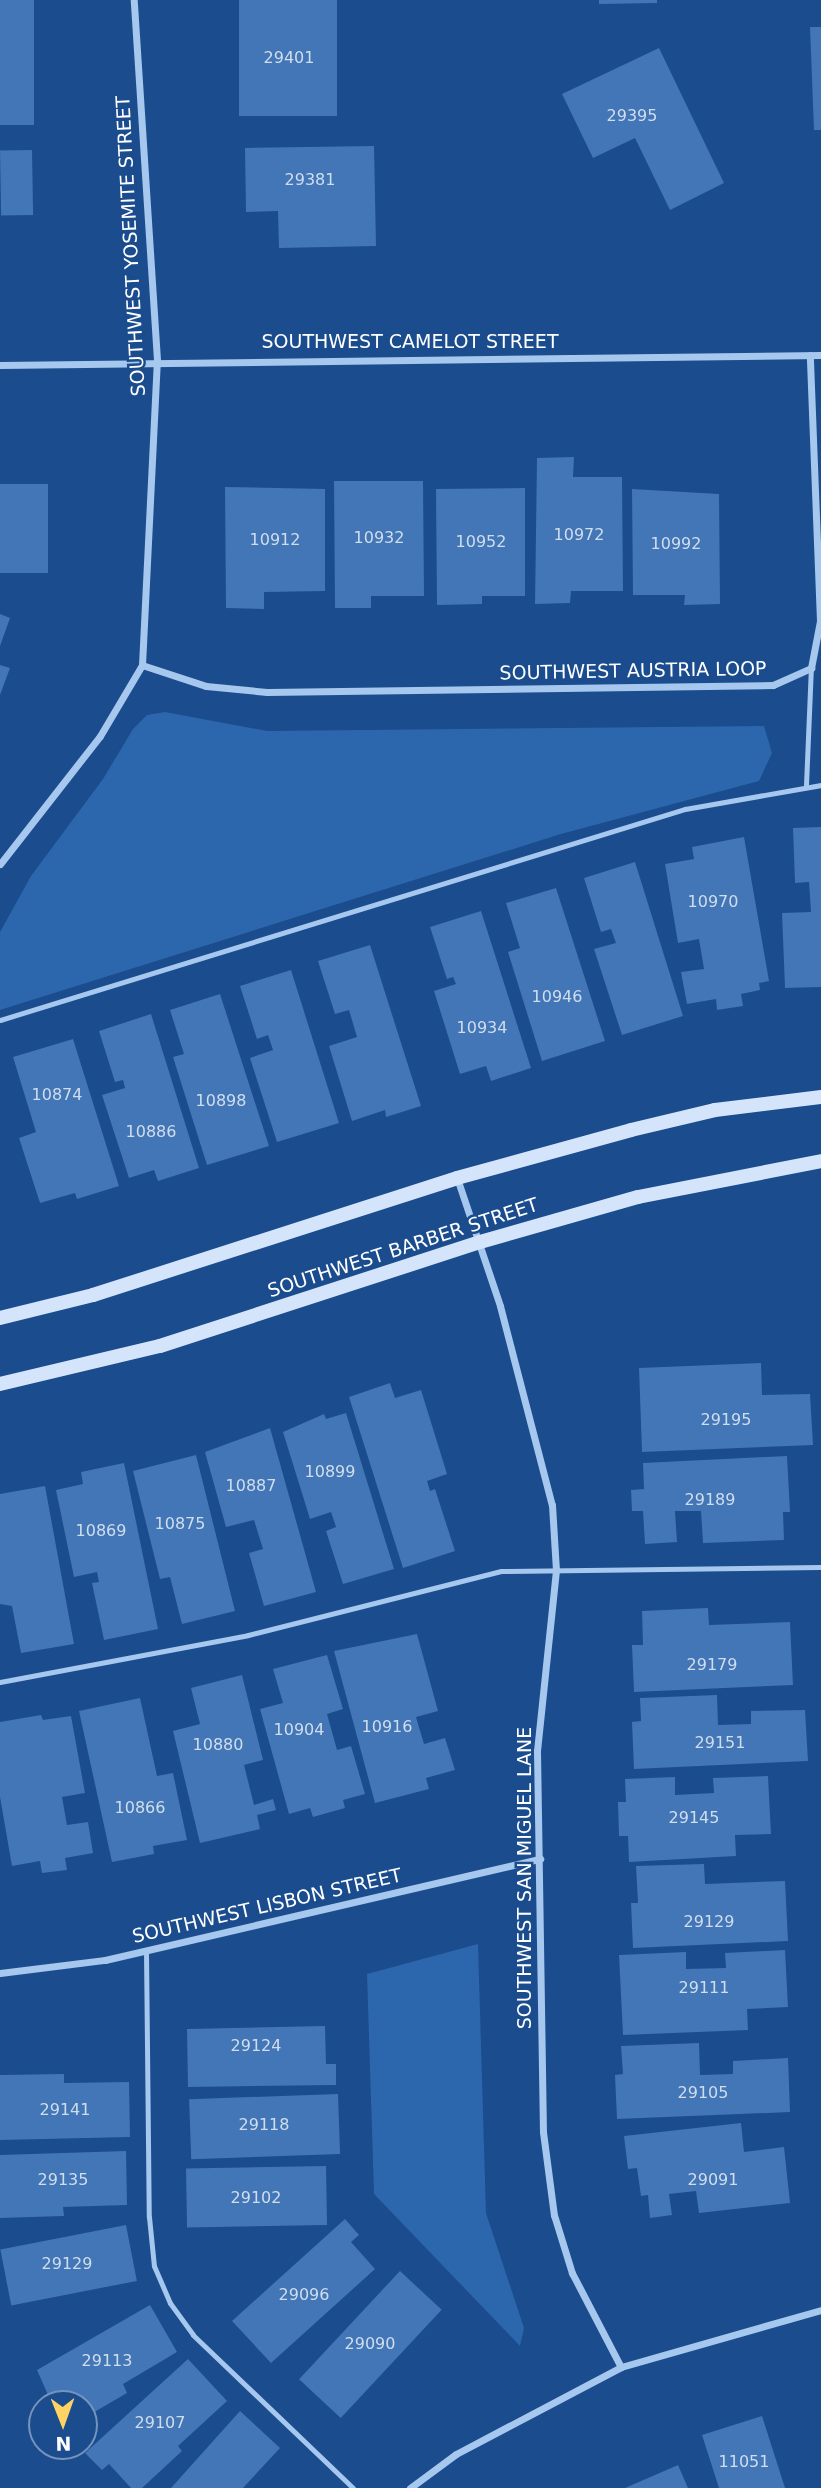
<!DOCTYPE html>
<style>
body{margin:0}
#map{position:relative;width:821px;height:2488px;overflow:hidden;background:#1a4c8e;font-family:"DejaVu Sans",sans-serif}
div>[style]{position:absolute}
.green>*{inset:0;background:#2c66ac}
.building>*{inset:0;background:#4276b6;transform-origin:0 0}
.lane>*{height:5px;margin:-2.5px;padding:0 2.5px;transform-origin:2.5px;border-radius:2.5px;background:#a6c7ee}
.street>*{height:7px;margin:-3.5px;padding:0 3.5px;transform-origin:3.5px;border-radius:3.5px;background:#a6c7ee}
.secondary>*{height:14px;margin:-7px;padding:0 7px;transform-origin:7px;border-radius:7px;background:#d4e4fa}
span{translate:-50% -50%;white-space:nowrap;text-align:center;line-height:1.15;-webkit-text-stroke:5px #1a4c8e;paint-order:stroke}
.number-label{font-size:16px;color:#d0dded}
.number-label span{-webkit-text-stroke-width:0}
.street-label{font-size:19px;color:#fff}
.north{position:absolute;left:28px;top:2390px;width:70px;height:70px;box-sizing:border-box;background:#1a4c8e;border:2px solid #7694bb;border-radius:50%;rotate:179deg;font-size:19px;font-weight:700;line-height:28px;text-align:center;color:#fff}
.north::after{content:'';display:block;margin:auto;width:24px;height:32px;background:#ffd264;clip-path:polygon(50% 0,100% 100%,50% 72%,0 100%)}
</style>
<div id="map">
<div class="green">
<i style="clip-path:polygon(165px 712px,267px 731px,764px 726px,772px 753px,759px 781px,561px 834px,0 1010px,0 932px,31px 876px,103px 779px,133px 729px,147px 715px)"></i>
<i style="clip-path:polygon(478px 1944px,486px 2213px,524px 2328px,520px 2346px,374px 2194px,367px 1974px)"></i>
</div>
<div class="building">
<i style="left:0;top:0;width:34px;height:125px"></i>
<i style="left:239px;top:0;width:98px;height:116px"></i>
<i style="clip-path:polygon(599px 0,657px 0,657px 3px,599px 4px)"></i>
<i style="clip-path:polygon(810px 27px,821px 27px,821px 130px,814px 130px)"></i>
<i style="clip-path:polygon(659px 48px,724px 183px,670px 210px,635px 138px,593px 158px,562px 94px)"></i>
<i style="clip-path:polygon(374px 146px,376px 246px,279px 248px,278px 211px,246px 212px,245px 148px)"></i>
<i style="left:32px;top:150px;width:65px;height:32px;rotate:89deg"></i>
<i style="clip-path:polygon(574px 457px,573px 477px,622px 477px,623px 591px,571px 591px,570px 603px,535px 604px,537px 458px)"></i>
<i style="clip-path:polygon(334px 481px,423px 481px,424px 596px,371px 596px,371px 608px,335px 608px)"></i>
<i style="left:0;top:484px;width:48px;height:89px"></i>
<i style="clip-path:polygon(225px 487px,325px 489px,325px 591px,264px 592px,264px 609px,226px 608px)"></i>
<i style="clip-path:polygon(525px 488px,525px 596px,482px 596px,482px 604px,437px 605px,436px 489px)"></i>
<i style="clip-path:polygon(632px 489px,719px 494px,720px 604px,684px 605px,685px 595px,633px 595px)"></i>
<i style="clip-path:polygon(0 614px,10px 618px,0 646px)"></i>
<i style="clip-path:polygon(0 665px,10px 668px,0 695px)"></i>
<i style="clip-path:polygon(821px 827px,821px 987px,785px 988px,782px 913px,811px 912px,809px 882px,795px 883px,793px 828px)"></i>
<i style="clip-path:polygon(744px 837px,769px 981px,759px 983px,760px 990px,741px 994px,743px 1006px,717px 1010px,716px 999px,687px 1004px,681px 972px,704px 969px,699px 939px,678px 943px,665px 864px,694px 859px,692px 847px)"></i>
<i style="clip-path:polygon(635px 862px,683px 1016px,622px 1035px,594px 949px,616px 943px,611px 929px,601px 932px,584px 878px)"></i>
<i style="clip-path:polygon(556px 888px,605px 1041px,542px 1061px,508px 952px,520px 948px,506px 903px)"></i>
<i style="clip-path:polygon(481px 911px,531px 1068px,491px 1081px,486px 1066px,460px 1074px,434px 991px,456px 984px,453px 977px,447px 979px,430px 927px)"></i>
<i style="clip-path:polygon(370px 945px,421px 1106px,386px 1117px,385px 1110px,352px 1121px,329px 1046px,357px 1037px,349px 1010px,335px 1014px,318px 961px)"></i>
<i style="clip-path:polygon(291px 970px,339px 1123px,277px 1142px,250px 1058px,273px 1050px,268px 1035px,257px 1039px,240px 986px)"></i>
<i style="clip-path:polygon(220px 994px,269px 1146px,207px 1165px,173px 1057px,184px 1054px,170px 1010px)"></i>
<i style="clip-path:polygon(151px 1014px,199px 1168px,158px 1181px,154px 1170px,129px 1178px,102px 1095px,125px 1088px,123px 1080px,115px 1082px,99px 1031px)"></i>
<i style="clip-path:polygon(73px 1039px,119px 1186px,77px 1199px,75px 1193px,40px 1203px,19px 1138px,36px 1132px,13px 1057px)"></i>
<i style="clip-path:polygon(761px 1363px,762px 1395px,810px 1394px,813px 1445px,642px 1452px,639px 1368px)"></i>
<i style="clip-path:polygon(390px 1383px,395px 1398px,421px 1390px,447px 1474px,427px 1481px,430px 1491px,435px 1489px,455px 1551px,403px 1568px,349px 1397px)"></i>
<i style="clip-path:polygon(346px 1413px,394px 1569px,343px 1584px,326px 1531px,336px 1527px,331px 1512px,310px 1519px,283px 1432px,324px 1414px,326px 1419px)"></i>
<i style="clip-path:polygon(270px 1428px,316px 1592px,264px 1606px,249px 1553px,263px 1549px,254px 1520px,226px 1527px,205px 1452px)"></i>
<i style="clip-path:polygon(196px 1455px,235px 1611px,182px 1624px,170px 1577px,160px 1579px,133px 1471px)"></i>
<i style="clip-path:polygon(787px 1456px,790px 1512px,783px 1512px,784px 1540px,703px 1543px,701px 1511px,675px 1511px,677px 1542px,645px 1544px,643px 1511px,632px 1511px,631px 1490px,644px 1489px,643px 1463px)"></i>
<i style="clip-path:polygon(124px 1463px,158px 1629px,104px 1640px,92px 1583px,99px 1582px,97px 1572px,74px 1577px,56px 1490px,83px 1484px,81px 1472px)"></i>
<i style="clip-path:polygon(45px 1486px,74px 1644px,21px 1653px,12px 1606px,0 1604px,0 1494px)"></i>
<i style="clip-path:polygon(708px 1608px,709px 1625px,790px 1622px,793px 1685px,634px 1692px,632px 1645px,643px 1645px,642px 1611px)"></i>
<i style="clip-path:polygon(417px 1634px,438px 1711px,416px 1717px,424px 1744px,445px 1738px,455px 1770px,426px 1778px,429px 1789px,375px 1803px,334px 1651px)"></i>
<i style="clip-path:polygon(327px 1655px,343px 1709px,327px 1714px,337px 1750px,351px 1746px,365px 1794px,343px 1800px,345px 1808px,313px 1817px,310px 1808px,289px 1814px,260px 1709px,283px 1703px,273px 1669px)"></i>
<i style="clip-path:polygon(242px 1675px,263px 1760px,244px 1765px,254px 1805px,273px 1799px,276px 1810px,257px 1815px,260px 1829px,200px 1843px,173px 1731px,200px 1724px,191px 1688px)"></i>
<i style="clip-path:polygon(717px 1695px,718px 1725px,751px 1724px,751px 1711px,805px 1710px,808px 1761px,634px 1769px,632px 1722px,641px 1721px,640px 1698px)"></i>
<i style="clip-path:polygon(140px 1698px,157px 1776px,173px 1773px,187px 1840px,153px 1846px,154px 1854px,112px 1862px,79px 1711px)"></i>
<i style="clip-path:polygon(41px 1715px,43px 1720px,71px 1716px,85px 1793px,62px 1797px,67px 1825px,88px 1822px,93px 1853px,65px 1858px,67px 1870px,42px 1873px,40px 1861px,12px 1866px,0 1797px,0 1722px)"></i>
<i style="clip-path:polygon(768px 1776px,771px 1834px,735px 1835px,736px 1856px,629px 1862px,628px 1836px,619px 1836px,618px 1802px,626px 1802px,625px 1779px,675px 1777px,675px 1795px,714px 1793px,713px 1778px)"></i>
<i style="clip-path:polygon(704px 1864px,705px 1884px,785px 1881px,788px 1941px,633px 1948px,631px 1903px,638px 1903px,636px 1866px)"></i>
<i style="clip-path:polygon(785px 1950px,788px 2007px,747px 2009px,748px 2030px,623px 2035px,619px 1955px,686px 1952px,686px 1969px,726px 1968px,725px 1953px)"></i>
<i style="clip-path:polygon(325px 2026px,326px 2064px,336px 2064px,336px 2085px,188px 2087px,187px 2029px)"></i>
<i style="clip-path:polygon(699px 2043px,700px 2075px,733px 2074px,733px 2061px,788px 2058px,790px 2112px,617px 2119px,615px 2075px,623px 2074px,621px 2046px)"></i>
<i style="clip-path:polygon(64px 2074px,64px 2083px,129px 2082px,130px 2137px,0 2140px,0 2075px)"></i>
<i style="left:338px;top:2094px;width:60px;height:149px;rotate:88deg"></i>
<i style="clip-path:polygon(741px 2123px,744px 2152px,784px 2147px,790px 2203px,699px 2213px,696px 2191px,669px 2194px,672px 2215px,650px 2218px,648px 2195px,641px 2196px,637px 2168px,628px 2169px,624px 2136px)"></i>
<i style="clip-path:polygon(126px 2151px,127px 2205px,63px 2207px,64px 2216px,0 2218px,0 2155px)"></i>
<i style="left:326px;top:2166px;width:59px;height:140px;rotate:89deg"></i>
<i style="clip-path:polygon(345px 2219px,359px 2235px,351px 2242px,375px 2269px,271px 2363px,232px 2321px)"></i>
<i style="left:126px;top:2225px;width:57px;height:128px;rotate:79deg"></i>
<i style="left:400px;top:2271px;width:57px;height:148px;rotate:43deg"></i>
<i style="clip-path:polygon(150px 2305px,177px 2352px,123px 2384px,127px 2393px,84px 2418px,84px 2404px,52px 2404px,37px 2370px)"></i>
<i style="clip-path:polygon(188px 2359px,227px 2401px,178px 2446px,182px 2451px,142px 2488px,131px 2488px,109px 2464px,102px 2470px,85px 2453px)"></i>
<i style="clip-path:polygon(240px 2411px,280px 2448px,243px 2488px,171px 2488px)"></i>
<i style="clip-path:polygon(762px 2416px,785px 2488px,719px 2488px,702px 2435px)"></i>
<i style="clip-path:polygon(678px 2465px,688px 2488px,625px 2488px)"></i>
</div>
<div class="lane">
<i style="left:806px;top:785px;width:117px;rotate:-87.6deg"></i>
<i style="left:0;top:1020px;width:717px;rotate:-17.12deg"></i>
<i style="left:685px;top:809px;width:138px;rotate:-10deg"></i>
<i style="left:0;top:1682px;width:252px;rotate:-10.7deg"></i>
<i style="left:248px;top:1635px;width:261px;rotate:-14.2deg"></i>
<i style="left:501px;top:1571px;width:320px;rotate:-0.7deg"></i>
<i style="left:146px;top:1951px;width:266px;rotate:89.4deg"></i>
<i style="left:149px;top:2217px;width:49px;rotate:84.2deg"></i>
<i style="left:154px;top:2266px;width:40px;rotate:66.6deg"></i>
<i style="left:170px;top:2303px;width:39px;rotate:54deg"></i>
<i style="left:193px;top:2335px;width:221px;rotate:43.7deg"></i>
</div>
<div class="street">
<i style="left:0;top:365px;width:821px;rotate:-0.7deg"></i>
<i style="left:142px;top:665px;width:67px;rotate:18.2deg"></i>
<i style="left:206px;top:686px;width:61px;rotate:5.6deg"></i>
<i style="left:267px;top:692px;width:506px;rotate:-0.79deg"></i>
<i style="left:773px;top:685px;width:42px;rotate:-24.1deg"></i>
<i style="left:811px;top:668px;width:48px;rotate:-79.2deg"></i>
<i style="left:820px;top:621px;width:266px;rotate:-92.2deg"></i>
<i style="left:0;top:864px;width:162px;rotate:-52deg"></i>
<i style="left:100px;top:736px;width:82px;rotate:-59.4deg"></i>
<i style="left:142px;top:665px;width:305px;rotate:-87.2deg"></i>
<i style="left:157px;top:360px;width:361px;rotate:-93.7deg"></i>
<i style="left:457px;top:1178px;width:135px;rotate:71.4deg"></i>
<i style="left:500px;top:1306px;width:206px;rotate:75.4deg"></i>
<i style="left:552px;top:1505px;width:65px;rotate:86.5deg"></i>
<i style="left:556px;top:1570px;width:182px;rotate:96deg"></i>
<i style="left:537px;top:1751px;width:381px;rotate:89.1deg"></i>
<i style="left:543px;top:2132px;width:84px;rotate:82.5deg"></i>
<i style="left:554px;top:2215px;width:61px;rotate:72.8deg"></i>
<i style="left:572px;top:2273px;width:106px;rotate:62.5deg"></i>
<i style="left:0;top:1973px;width:106px;rotate:-7.1deg"></i>
<i style="left:105px;top:1960px;width:447px;rotate:-13.1deg"></i>
<i style="left:410px;top:2488px;width:57px;rotate:-36.5deg"></i>
<i style="left:456px;top:2454px;width:187px;rotate:-27.8deg"></i>
<i style="left:621px;top:2367px;width:208px;rotate:-15.9deg"></i>
</div>
<div class="secondary">
<i style="left:0;top:1318px;width:96px;rotate:-13.9deg"></i>
<i style="left:93px;top:1295px;width:382px;rotate:-17.8deg"></i>
<i style="left:457px;top:1178px;width:180px;rotate:-15.4deg"></i>
<i style="left:631px;top:1130px;width:86px;rotate:-13.4deg"></i>
<i style="left:715px;top:1110px;width:107px;rotate:-7deg"></i>
<i style="left:0;top:1384px;width:164px;rotate:-13.4deg"></i>
<i style="left:160px;top:1346px;width:336px;rotate:-18deg"></i>
<i style="left:480px;top:1242px;width:164px;rotate:-15.9deg"></i>
<i style="left:638px;top:1197px;width:187px;rotate:-11.1deg"></i>
</div>
<div class="number-label">
<span style="left:289px;top:58px">29401</span>
<span style="left:632px;top:116px">29395</span>
<span style="left:310px;top:180px">29381</span>
<span style="left:579px;top:535px">10972</span>
<span style="left:379px;top:538px">10932</span>
<span style="left:275px;top:540px">10912</span>
<span style="left:481px;top:542px">10952</span>
<span style="left:676px;top:544px">10992</span>
<span style="left:713px;top:902px">10970</span>
<span style="left:557px;top:997px">10946</span>
<span style="left:482px;top:1028px">10934</span>
<span style="left:57px;top:1095px">10874</span>
<span style="left:221px;top:1101px">10898</span>
<span style="left:151px;top:1132px">10886</span>
<span style="left:726px;top:1420px">29195</span>
<span style="left:330px;top:1472px">10899</span>
<span style="left:251px;top:1486px">10887</span>
<span style="left:710px;top:1500px">29189</span>
<span style="left:180px;top:1524px">10875</span>
<span style="left:101px;top:1531px">10869</span>
<span style="left:712px;top:1665px">29179</span>
<span style="left:387px;top:1727px">10916</span>
<span style="left:299px;top:1730px">10904</span>
<span style="left:720px;top:1743px">29151</span>
<span style="left:218px;top:1745px">10880</span>
<span style="left:140px;top:1808px">10866</span>
<span style="left:694px;top:1818px">29145</span>
<span style="left:709px;top:1922px">29129</span>
<span style="left:704px;top:1988px">29111</span>
<span style="left:256px;top:2046px">29124</span>
<span style="left:703px;top:2093px">29105</span>
<span style="left:65px;top:2110px">29141</span>
<span style="left:264px;top:2125px">29118</span>
<span style="left:63px;top:2180px">29135</span>
<span style="left:713px;top:2180px">29091</span>
<span style="left:256px;top:2198px">29102</span>
<span style="left:67px;top:2264px">29129</span>
<span style="left:304px;top:2295px">29096</span>
<span style="left:370px;top:2344px">29090</span>
<span style="left:107px;top:2361px">29113</span>
<span style="left:160px;top:2423px">29107</span>
<span style="left:744px;top:2462px">11051</span>
</div>
<div class="street-label">
<span style="left:131px;top:246px;rotate:-93deg">SOUTHWEST YOSEMITE STREET</span>
<span style="left:410px;top:342px">SOUTHWEST CAMELOT STREET</span>
<span style="left:633px;top:671px;rotate:-1deg">SOUTHWEST AUSTRIA LOOP</span>
<span style="left:403px;top:1248px;rotate:-18deg">SOUTHWEST BARBER STREET</span>
<span style="left:525px;top:1878px;rotate:-90deg">SOUTHWEST SAN MIGUEL LANE</span>
<span style="left:267px;top:1906px;rotate:-13deg">SOUTHWEST LISBON STREET</span>
</div>
<div class="north">N</div>
</div>
